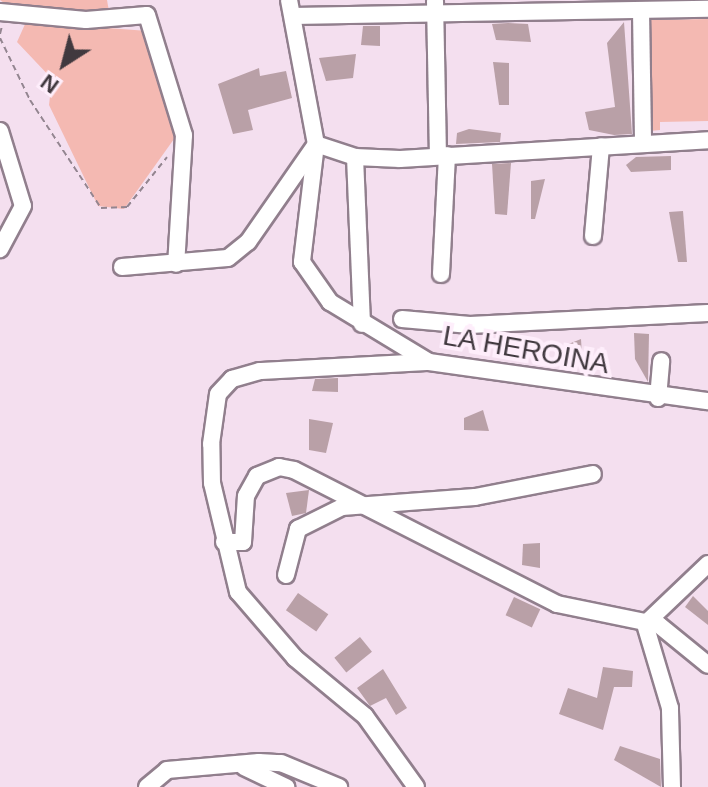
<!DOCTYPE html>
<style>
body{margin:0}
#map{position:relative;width:708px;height:787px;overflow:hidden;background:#f4dfef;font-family:Helvetica,sans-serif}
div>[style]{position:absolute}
.green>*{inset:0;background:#f4b9b2}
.building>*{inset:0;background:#b9a0a7;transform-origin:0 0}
.path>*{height:2px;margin-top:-1px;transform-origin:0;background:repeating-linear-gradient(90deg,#938590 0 6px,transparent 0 10px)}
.roads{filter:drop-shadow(2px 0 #917f8d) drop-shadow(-2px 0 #917f8d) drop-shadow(0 2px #917f8d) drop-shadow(0 -2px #917f8d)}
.minor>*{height:16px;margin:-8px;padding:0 8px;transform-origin:8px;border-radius:8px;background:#fff}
span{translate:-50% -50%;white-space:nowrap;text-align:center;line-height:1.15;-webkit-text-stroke:8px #feeefb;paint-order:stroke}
.street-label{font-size:28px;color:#41393f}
.north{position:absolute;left:24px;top:24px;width:80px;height:80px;-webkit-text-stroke:6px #feeefb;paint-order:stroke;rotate:216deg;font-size:22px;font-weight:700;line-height:32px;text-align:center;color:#41393f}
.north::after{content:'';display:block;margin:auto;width:28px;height:36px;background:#41393f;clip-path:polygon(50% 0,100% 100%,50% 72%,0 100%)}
</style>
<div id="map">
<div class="green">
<i style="clip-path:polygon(0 0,107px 0,110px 17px,15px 11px)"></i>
<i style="clip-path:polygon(708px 19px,708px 121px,660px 122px,660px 130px,650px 131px,647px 20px)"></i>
<i style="clip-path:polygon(26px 22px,148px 31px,179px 132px,124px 209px,98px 206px,49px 105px,52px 79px,17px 42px)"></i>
</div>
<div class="building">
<i style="clip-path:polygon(624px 22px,632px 134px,614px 135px,589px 130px,585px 112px,615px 107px,607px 43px)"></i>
<i style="clip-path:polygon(508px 23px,528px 24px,531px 42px,496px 40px,492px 24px)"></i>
<i style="clip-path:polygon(363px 26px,380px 26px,380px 46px,361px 45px)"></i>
<i style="clip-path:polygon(356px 54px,353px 78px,326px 81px,319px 58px)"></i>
<i style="clip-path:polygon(493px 62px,509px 63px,509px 105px,499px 105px)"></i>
<i style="clip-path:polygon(259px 68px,260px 76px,286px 71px,292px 98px,248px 110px,253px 130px,233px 134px,218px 84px)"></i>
<i style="clip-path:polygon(469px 129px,501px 133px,500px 142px,456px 144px,457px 133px)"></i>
<i style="clip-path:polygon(671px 156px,671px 170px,631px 172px,626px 165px,636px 157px)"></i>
<i style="clip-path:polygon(511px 163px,507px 215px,495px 214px,492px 164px)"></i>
<i style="clip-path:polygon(545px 179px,535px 219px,531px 219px,531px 181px)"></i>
<i style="clip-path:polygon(683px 211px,687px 262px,678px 262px,669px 212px)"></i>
<i style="clip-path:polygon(634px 333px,649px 334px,648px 382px,635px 359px)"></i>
<i style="clip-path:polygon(581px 339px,582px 355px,563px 358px,561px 347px)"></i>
<i style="clip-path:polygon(338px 378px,338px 392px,312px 391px,315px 379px)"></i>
<i style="clip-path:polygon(483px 410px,489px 431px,464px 430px,464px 418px)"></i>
<i style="clip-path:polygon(309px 419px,333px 423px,326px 453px,309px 450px)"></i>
<i style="clip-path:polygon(309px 490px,306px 513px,292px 516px,286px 493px)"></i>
<i style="clip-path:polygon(540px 543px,540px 568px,522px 565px,523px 544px)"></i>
<i style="left:298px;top:593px;width:37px;height:21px;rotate:35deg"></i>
<i style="clip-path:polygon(693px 596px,708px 611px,708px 625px,685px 607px)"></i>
<i style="left:514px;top:597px;width:29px;height:20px;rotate:25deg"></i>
<i style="left:360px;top:637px;width:19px;height:33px;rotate:51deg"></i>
<i style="clip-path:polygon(603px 667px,633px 671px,632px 687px,614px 687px,603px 730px,559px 714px,568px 688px,597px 698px)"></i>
<i style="clip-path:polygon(383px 669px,407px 708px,396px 715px,386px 698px,370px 706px,357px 688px)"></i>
<i style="clip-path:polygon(620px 746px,660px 759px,661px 787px,614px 760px)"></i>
</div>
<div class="path">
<i style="left:0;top:34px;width:8px;rotate:-76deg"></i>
<i style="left:0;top:38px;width:69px;rotate:64.2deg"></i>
<i style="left:30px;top:100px;width:129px;rotate:56.7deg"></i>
<i style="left:101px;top:208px;width:26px;rotate:-2deg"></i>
<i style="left:127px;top:207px;width:64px;rotate:-51.3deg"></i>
</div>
<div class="roads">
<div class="minor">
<i style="left:289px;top:0;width:147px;rotate:79.4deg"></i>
<i style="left:316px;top:144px;width:119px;rotate:96.8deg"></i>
<i style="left:302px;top:262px;width:49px;rotate:55deg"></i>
<i style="left:330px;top:302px;width:116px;rotate:31.2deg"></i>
<i style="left:429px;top:362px;width:282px;rotate:8deg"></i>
<i style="left:435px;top:1px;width:154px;rotate:88.9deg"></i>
<i style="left:641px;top:11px;width:130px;rotate:89.1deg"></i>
<i style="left:0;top:12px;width:86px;rotate:5.3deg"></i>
<i style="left:86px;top:20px;width:61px;rotate:-4.7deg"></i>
<i style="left:147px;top:15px;width:126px;rotate:72.9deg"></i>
<i style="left:184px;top:135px;width:129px;rotate:93.5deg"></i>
<i style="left:293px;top:16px;width:415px;rotate:-1deg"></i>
<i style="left:0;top:131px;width:78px;rotate:73deg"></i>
<i style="left:23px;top:206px;width:49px;rotate:118.1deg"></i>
<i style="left:355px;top:157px;width:167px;rotate:87.6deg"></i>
<i style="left:593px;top:236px;width:90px;rotate:-84.9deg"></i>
<i style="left:122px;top:267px;width:106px;rotate:-4.9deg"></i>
<i style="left:228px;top:258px;width:26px;rotate:-39deg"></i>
<i style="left:248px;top:242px;width:119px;rotate:-55.2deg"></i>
<i style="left:316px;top:144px;width:41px;rotate:18.4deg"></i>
<i style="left:355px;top:157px;width:45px;rotate:2.5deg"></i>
<i style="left:400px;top:159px;width:309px;rotate:-3.5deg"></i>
<i style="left:441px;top:274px;width:119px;rotate:-87.1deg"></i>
<i style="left:402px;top:319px;width:68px;rotate:5deg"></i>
<i style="left:470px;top:325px;width:238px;rotate:-2.9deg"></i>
<i style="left:658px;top:398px;width:37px;rotate:-85deg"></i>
<i style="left:224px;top:542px;width:19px"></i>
<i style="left:243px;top:542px;width:46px;rotate:-86.3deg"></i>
<i style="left:246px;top:496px;width:23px;rotate:-61deg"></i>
<i style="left:257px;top:476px;width:24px;rotate:-22deg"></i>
<i style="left:279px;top:467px;width:15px;rotate:11deg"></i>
<i style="left:294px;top:470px;width:295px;rotate:27deg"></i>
<i style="left:557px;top:604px;width:104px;rotate:11.6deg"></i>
<i style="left:659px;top:625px;width:63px;rotate:39.2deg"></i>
<i style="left:286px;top:575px;width:48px;rotate:-75.4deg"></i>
<i style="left:298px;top:529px;width:49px;rotate:-26.6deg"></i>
<i style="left:342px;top:507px;width:133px;rotate:-4.3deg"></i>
<i style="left:475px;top:497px;width:120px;rotate:-11deg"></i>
<i style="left:244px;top:767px;width:47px;rotate:25.5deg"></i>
<i style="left:147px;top:787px;width:26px;rotate:-40deg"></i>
<i style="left:167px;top:770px;width:92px;rotate:-5deg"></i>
<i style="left:259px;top:762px;width:22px;rotate:3deg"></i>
<i style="left:281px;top:763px;width:63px;rotate:22.5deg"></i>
<i style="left:416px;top:787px;width:87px;rotate:-125.7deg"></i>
<i style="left:365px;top:716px;width:91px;rotate:-140.4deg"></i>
<i style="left:295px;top:658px;width:87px;rotate:-130.8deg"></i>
<i style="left:238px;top:592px;width:112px;rotate:-103.4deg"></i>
<i style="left:212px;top:483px;width:39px;rotate:-91deg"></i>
<i style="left:211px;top:444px;width:50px;rotate:-82deg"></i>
<i style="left:218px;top:394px;width:21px;rotate:-47deg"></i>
<i style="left:232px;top:379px;width:29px;rotate:-16deg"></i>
<i style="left:260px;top:371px;width:168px;rotate:-3.1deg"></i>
<i style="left:672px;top:787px;width:79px;rotate:-91.5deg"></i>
<i style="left:670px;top:708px;width:88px;rotate:-106.6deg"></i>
<i style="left:645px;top:624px;width:87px;rotate:-43.6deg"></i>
</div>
</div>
<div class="street-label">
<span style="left:526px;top:350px;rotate:10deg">LA HEROINA</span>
</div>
<div class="north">N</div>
</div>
